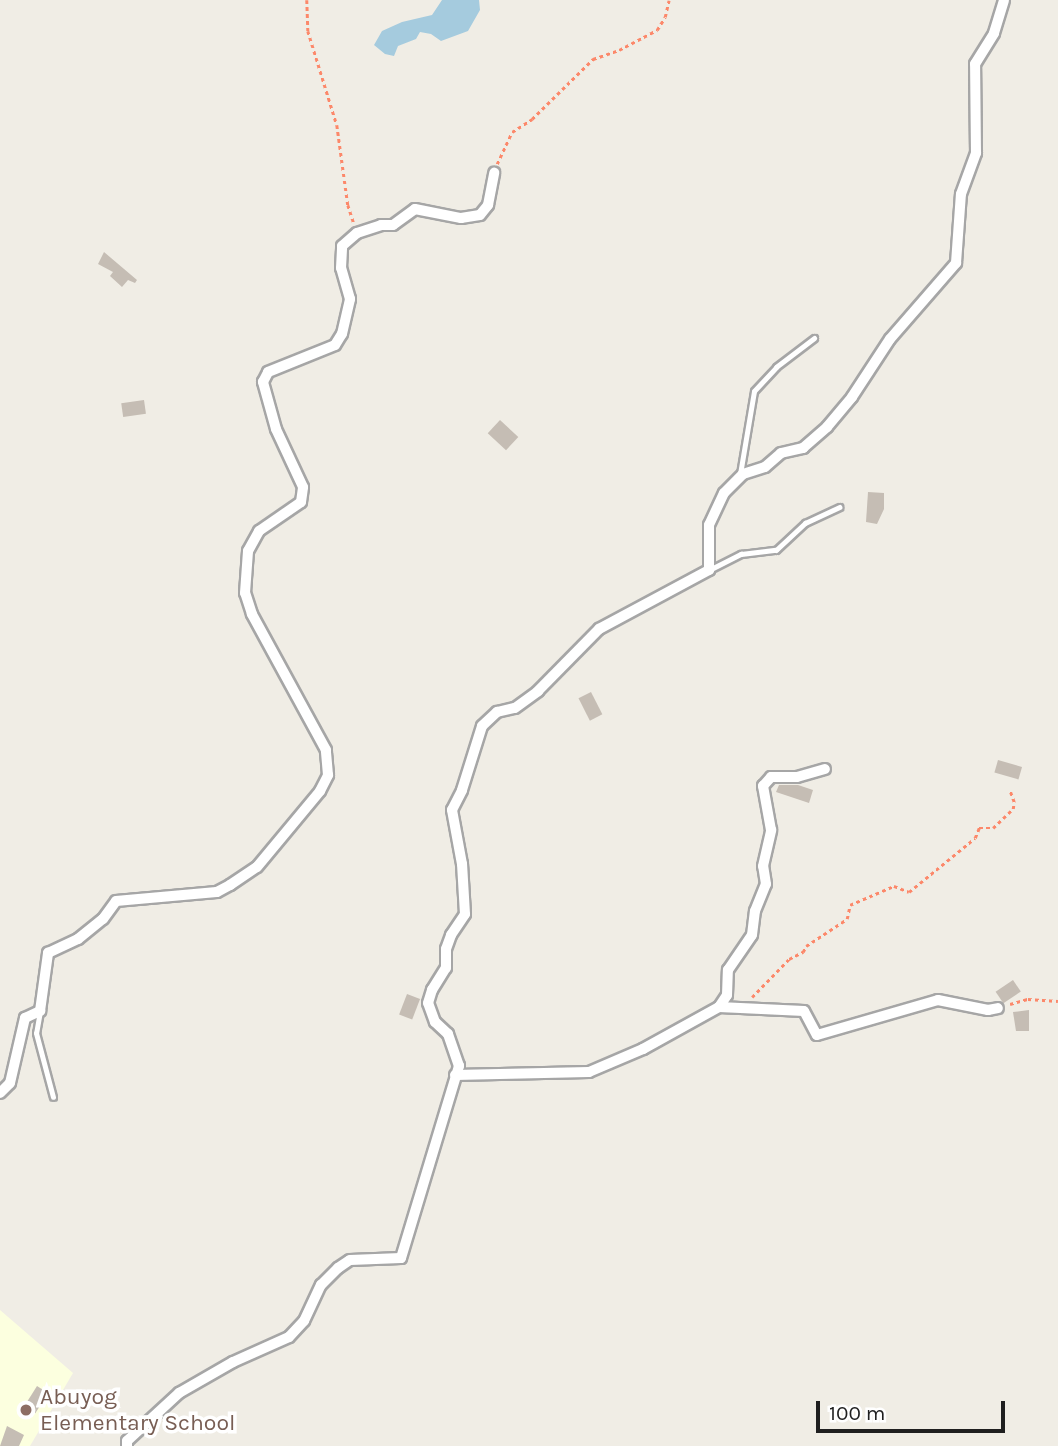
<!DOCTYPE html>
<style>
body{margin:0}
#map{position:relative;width:1058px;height:1446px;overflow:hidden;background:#f0ede5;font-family:Karla,sans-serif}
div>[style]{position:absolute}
.education>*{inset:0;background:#fcffdf}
.water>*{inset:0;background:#a5cbde}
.building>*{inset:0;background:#c5bdb4;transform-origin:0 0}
.path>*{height:2.5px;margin-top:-1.25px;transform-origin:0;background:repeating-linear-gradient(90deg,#fc886a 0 3.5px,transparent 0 7px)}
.roads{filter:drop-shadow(2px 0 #a6a6a6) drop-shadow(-2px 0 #a6a6a6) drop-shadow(0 2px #a6a6a6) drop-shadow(0 -2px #a6a6a6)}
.service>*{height:5px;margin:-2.5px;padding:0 2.5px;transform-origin:2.5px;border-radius:2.5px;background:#fff}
.minor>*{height:10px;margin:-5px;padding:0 5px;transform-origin:5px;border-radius:5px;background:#fff}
.dots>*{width:19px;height:19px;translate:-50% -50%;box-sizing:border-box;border:4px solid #fff;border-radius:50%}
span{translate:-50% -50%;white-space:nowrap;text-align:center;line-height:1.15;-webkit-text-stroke:7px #fff;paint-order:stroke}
.education-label{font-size:23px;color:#785e54}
.left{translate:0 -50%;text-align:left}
.scale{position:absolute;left:816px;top:1401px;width:189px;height:32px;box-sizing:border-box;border:4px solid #1f1f1f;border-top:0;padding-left:9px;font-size:21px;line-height:24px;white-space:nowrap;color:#1f1f1f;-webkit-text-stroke:5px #fff;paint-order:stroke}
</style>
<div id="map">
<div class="education">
<i style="clip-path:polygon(0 1310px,73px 1373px,30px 1446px,0 1446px)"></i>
</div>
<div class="water">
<i style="clip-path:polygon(442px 0,479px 0,480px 10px,468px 31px,441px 41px,431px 34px,420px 32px,416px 39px,398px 46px,394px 56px,385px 54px,374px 45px,382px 31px,402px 22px,432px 15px)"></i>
</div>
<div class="building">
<i style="clip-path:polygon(104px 252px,137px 280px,135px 283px,128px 280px,122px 287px,110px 276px,113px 272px,98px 264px)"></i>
<i style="left:144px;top:400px;width:14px;height:23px;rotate:82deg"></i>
<i style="left:500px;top:420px;width:25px;height:18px;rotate:43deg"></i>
<i style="clip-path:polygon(868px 492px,884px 493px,884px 509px,877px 524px,866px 522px)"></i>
<i style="left:591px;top:692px;width:25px;height:14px;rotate:63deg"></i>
<i style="left:998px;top:760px;width:25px;height:13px;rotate:16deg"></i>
<i style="clip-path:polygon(779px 785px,798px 785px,813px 790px,809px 803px,776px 792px)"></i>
<i style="left:1013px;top:980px;width:14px;height:21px;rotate:56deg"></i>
<i style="left:407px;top:994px;width:14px;height:22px;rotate:21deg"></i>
<i style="clip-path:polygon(1029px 1010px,1029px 1031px,1016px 1031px,1013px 1012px)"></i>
<i style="left:37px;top:1386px;width:13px;height:24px;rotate:32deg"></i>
<i style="clip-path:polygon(7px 1426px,24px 1435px,19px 1446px,0 1446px)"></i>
</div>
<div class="path">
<i style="left:307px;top:0;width:31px;rotate:88deg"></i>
<i style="left:308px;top:31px;width:98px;rotate:72.9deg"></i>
<i style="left:337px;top:125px;width:81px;rotate:82.2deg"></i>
<i style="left:348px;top:205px;width:20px;rotate:72deg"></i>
<i style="left:497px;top:164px;width:35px;rotate:-65deg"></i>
<i style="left:512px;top:132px;width:24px;rotate:-33deg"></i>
<i style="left:532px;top:119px;width:86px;rotate:-44.5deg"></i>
<i style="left:593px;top:59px;width:28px;rotate:-19deg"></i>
<i style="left:619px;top:50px;width:43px;rotate:-27.8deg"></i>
<i style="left:657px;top:30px;width:15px;rotate:-58deg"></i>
<i style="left:665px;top:17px;width:17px;rotate:-77deg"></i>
<i style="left:752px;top:997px;width:53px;rotate:-45.8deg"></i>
<i style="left:789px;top:959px;width:16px;rotate:-27deg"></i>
<i style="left:803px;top:952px;width:7px;rotate:-63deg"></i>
<i style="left:806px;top:946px;width:49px;rotate:-33.4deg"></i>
<i style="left:847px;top:919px;width:14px;rotate:-78deg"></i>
<i style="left:850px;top:905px;width:48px;rotate:-23.4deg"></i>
<i style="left:894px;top:886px;width:16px;rotate:22deg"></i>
<i style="left:909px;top:892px;width:85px;rotate:-39.3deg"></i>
<i style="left:975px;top:838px;width:11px;rotate:-68deg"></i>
<i style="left:979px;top:828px;width:14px"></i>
<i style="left:993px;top:828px;width:28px;rotate:-44deg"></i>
<i style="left:1013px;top:809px;width:7px;rotate:-82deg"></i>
<i style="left:1014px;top:802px;width:12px;rotate:-110deg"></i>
<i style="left:1010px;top:1004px;width:19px;rotate:-16deg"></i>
<i style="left:1028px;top:999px;width:30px;rotate:4deg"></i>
</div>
<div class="roads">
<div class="service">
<i style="left:740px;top:474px;width:84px;rotate:-80.4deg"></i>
<i style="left:754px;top:391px;width:33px;rotate:-47deg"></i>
<i style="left:776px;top:367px;width:48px;rotate:-37.3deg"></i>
<i style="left:709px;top:570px;width:36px;rotate:-27deg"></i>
<i style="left:741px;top:554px;width:35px;rotate:-7deg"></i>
<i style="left:776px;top:550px;width:40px;rotate:-43deg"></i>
<i style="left:805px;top:523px;width:38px;rotate:-25deg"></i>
<i style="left:40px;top:1011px;width:22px;rotate:100deg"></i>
<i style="left:36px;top:1033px;width:66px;rotate:75.1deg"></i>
</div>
<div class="minor">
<i style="left:719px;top:1007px;width:85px;rotate:2.7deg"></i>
<i style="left:804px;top:1011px;width:27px;rotate:62deg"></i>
<i style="left:817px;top:1035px;width:126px;rotate:-16.1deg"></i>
<i style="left:938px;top:1000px;width:51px;rotate:11.3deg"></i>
<i style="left:988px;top:1010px;width:10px;rotate:-11deg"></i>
<i style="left:455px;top:1075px;width:134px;rotate:-1.3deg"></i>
<i style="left:589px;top:1072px;width:59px;rotate:-23.1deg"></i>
<i style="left:643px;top:1049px;width:87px;rotate:-28.9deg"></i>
<i style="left:719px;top:1007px;width:14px;rotate:-56deg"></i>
<i style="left:727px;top:995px;width:25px;rotate:-88deg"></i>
<i style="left:728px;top:970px;width:42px;rotate:-55.6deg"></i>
<i style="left:752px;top:935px;width:24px;rotate:-83deg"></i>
<i style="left:755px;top:911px;width:29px;rotate:-68deg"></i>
<i style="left:766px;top:884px;width:18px;rotate:-99deg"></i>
<i style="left:763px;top:866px;width:37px;rotate:-77deg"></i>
<i style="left:771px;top:830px;width:45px;rotate:-100.3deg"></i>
<i style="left:763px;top:786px;width:12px;rotate:-48deg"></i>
<i style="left:771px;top:777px;width:26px"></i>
<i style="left:797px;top:777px;width:29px;rotate:-16deg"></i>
<i style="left:0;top:1093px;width:14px;rotate:-45deg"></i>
<i style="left:10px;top:1083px;width:67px;rotate:-77deg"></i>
<i style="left:25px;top:1018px;width:17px;rotate:-25deg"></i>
<i style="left:40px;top:1011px;width:59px;rotate:-82.1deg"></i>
<i style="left:48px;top:953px;width:33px;rotate:-25deg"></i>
<i style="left:78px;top:939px;width:32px;rotate:-39deg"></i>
<i style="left:103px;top:919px;width:22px;rotate:-54deg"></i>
<i style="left:116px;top:901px;width:101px;rotate:-5.1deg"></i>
<i style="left:217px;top:892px;width:15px;rotate:-28deg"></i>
<i style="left:230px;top:885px;width:32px;rotate:-34deg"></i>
<i style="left:257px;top:867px;width:99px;rotate:-50.3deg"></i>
<i style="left:320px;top:791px;width:18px;rotate:-63deg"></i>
<i style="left:328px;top:775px;width:25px;rotate:-95deg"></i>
<i style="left:326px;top:750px;width:155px;rotate:-118.6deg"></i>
<i style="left:252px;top:614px;width:22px;rotate:-108deg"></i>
<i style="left:245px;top:593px;width:42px;rotate:-85.9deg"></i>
<i style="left:248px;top:551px;width:23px;rotate:-61deg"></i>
<i style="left:259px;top:531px;width:51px;rotate:-34.6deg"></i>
<i style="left:301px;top:502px;width:15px;rotate:-82deg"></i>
<i style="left:303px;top:487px;width:64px;rotate:-115deg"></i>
<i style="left:276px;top:429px;width:49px;rotate:-105.5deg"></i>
<i style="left:263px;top:382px;width:11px;rotate:-63deg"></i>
<i style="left:268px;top:372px;width:72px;rotate:-21.9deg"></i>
<i style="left:335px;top:345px;width:13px;rotate:-58deg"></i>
<i style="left:342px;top:334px;width:36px;rotate:-77deg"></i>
<i style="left:350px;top:299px;width:32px;rotate:-106deg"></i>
<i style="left:341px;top:268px;width:22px;rotate:-87deg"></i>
<i style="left:342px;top:246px;width:20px;rotate:-41deg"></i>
<i style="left:357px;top:233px;width:25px;rotate:-18deg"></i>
<i style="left:381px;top:225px;width:12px"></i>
<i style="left:393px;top:225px;width:27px;rotate:-36deg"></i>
<i style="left:415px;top:209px;width:47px;rotate:11.1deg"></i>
<i style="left:461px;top:218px;width:19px;rotate:-9deg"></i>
<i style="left:480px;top:215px;width:13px;rotate:-51deg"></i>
<i style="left:488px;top:205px;width:33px;rotate:-79deg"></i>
<i style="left:127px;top:1446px;width:5px;rotate:-90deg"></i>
<i style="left:127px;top:1441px;width:71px;rotate:-42.7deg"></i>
<i style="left:179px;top:1393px;width:62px;rotate:-29.9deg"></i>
<i style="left:233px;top:1362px;width:61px;rotate:-24.1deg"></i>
<i style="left:289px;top:1337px;width:22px;rotate:-47deg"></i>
<i style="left:304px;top:1321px;width:40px;rotate:-65deg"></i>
<i style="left:321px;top:1285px;width:24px;rotate:-45deg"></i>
<i style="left:338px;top:1268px;width:14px;rotate:-34deg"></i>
<i style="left:350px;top:1260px;width:51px;rotate:-2.2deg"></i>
<i style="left:401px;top:1258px;width:201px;rotate:-73.2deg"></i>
<i style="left:459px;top:1066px;width:34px;rotate:-109deg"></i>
<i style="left:448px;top:1034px;width:18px;rotate:-137deg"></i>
<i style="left:435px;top:1022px;width:20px;rotate:-110deg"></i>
<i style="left:428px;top:1003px;width:14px;rotate:-73deg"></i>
<i style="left:432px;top:990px;width:26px;rotate:-58deg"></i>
<i style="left:446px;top:968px;width:19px;rotate:-90deg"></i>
<i style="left:446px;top:949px;width:15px;rotate:-70deg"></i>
<i style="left:451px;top:935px;width:25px;rotate:-56deg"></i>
<i style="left:465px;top:914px;width:50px;rotate:-93.4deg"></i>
<i style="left:462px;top:864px;width:55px;rotate:-100.5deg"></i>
<i style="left:452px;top:810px;width:22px;rotate:-63deg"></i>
<i style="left:462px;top:790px;width:67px;rotate:-72.6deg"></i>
<i style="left:482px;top:726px;width:21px;rotate:-43deg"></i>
<i style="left:497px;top:712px;width:18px;rotate:-13deg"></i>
<i style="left:515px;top:708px;width:29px;rotate:-36deg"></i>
<i style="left:538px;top:691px;width:87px;rotate:-45.5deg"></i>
<i style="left:599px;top:629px;width:125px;rotate:-28.2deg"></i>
<i style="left:709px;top:570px;width:45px;rotate:-90deg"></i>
<i style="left:709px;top:525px;width:35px;rotate:-65deg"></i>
<i style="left:724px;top:493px;width:27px;rotate:-45deg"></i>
<i style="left:743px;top:474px;width:23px;rotate:-18deg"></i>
<i style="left:765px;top:467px;width:21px;rotate:-41deg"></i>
<i style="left:781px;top:453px;width:23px;rotate:-13deg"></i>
<i style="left:803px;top:448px;width:32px;rotate:-41deg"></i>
<i style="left:827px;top:427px;width:39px;rotate:-50deg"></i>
<i style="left:852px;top:397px;width:69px;rotate:-56.8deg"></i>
<i style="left:890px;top:339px;width:101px;rotate:-49deg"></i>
<i style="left:956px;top:263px;width:69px;rotate:-85.9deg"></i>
<i style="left:961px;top:194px;width:44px;rotate:-69.9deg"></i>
<i style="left:976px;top:153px;width:89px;rotate:-90.6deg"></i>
<i style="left:975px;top:64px;width:36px;rotate:-58deg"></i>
<i style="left:994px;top:33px;width:34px;rotate:-73deg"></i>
</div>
</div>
<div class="dots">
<i style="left:26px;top:1410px;background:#8d6e63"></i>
</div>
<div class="education-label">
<span class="left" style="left:40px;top:1410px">Abuyog<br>Elementary School</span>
</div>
<div class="scale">100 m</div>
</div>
